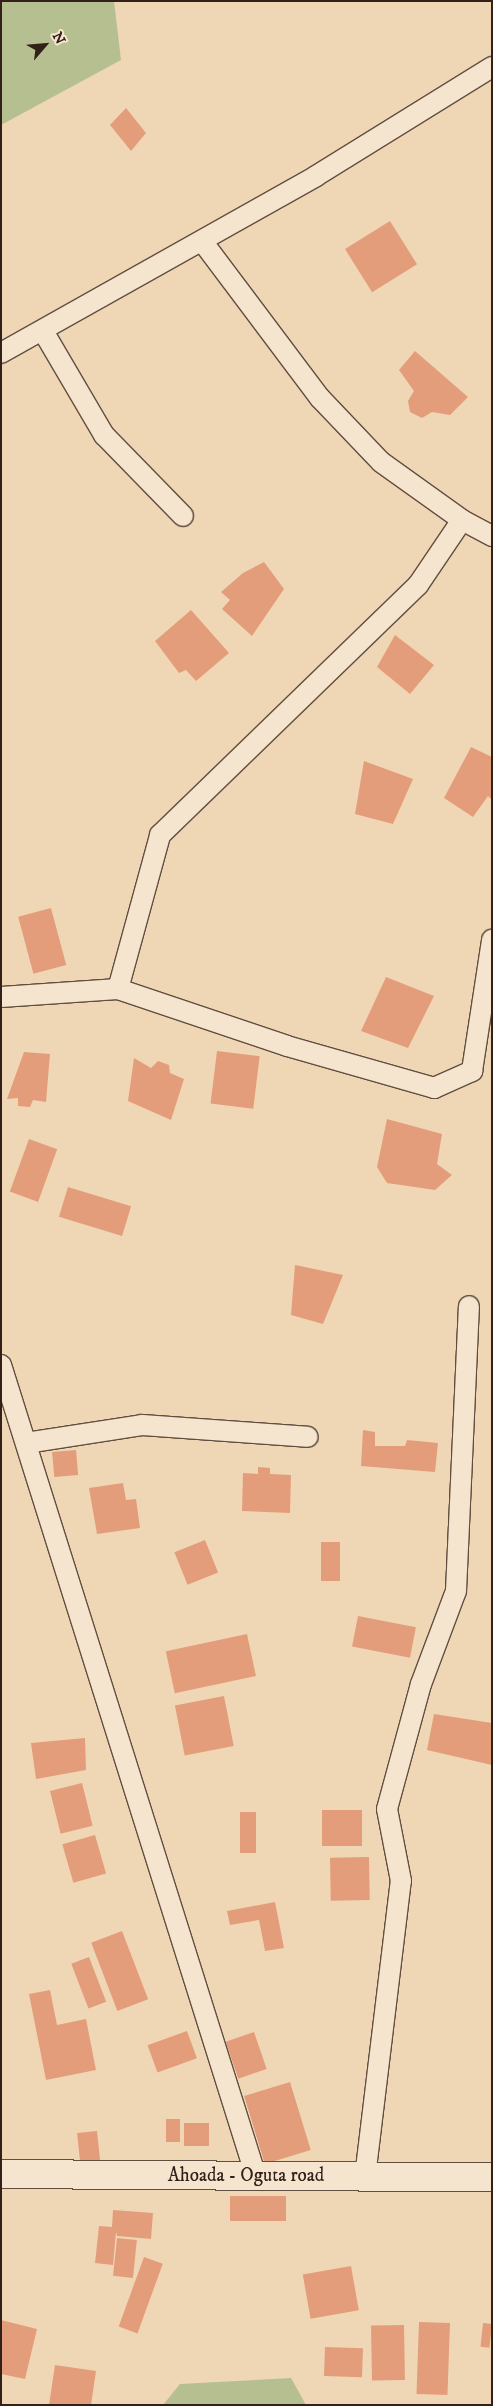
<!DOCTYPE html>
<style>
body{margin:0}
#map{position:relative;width:493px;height:2406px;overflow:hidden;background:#efd7b5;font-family:"IM FELL DW Pica",serif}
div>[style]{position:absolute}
.green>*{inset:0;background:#b5bf90}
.building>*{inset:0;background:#e49d7b;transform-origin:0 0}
.roads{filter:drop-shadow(1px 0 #624e40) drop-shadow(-1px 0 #624e40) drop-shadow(0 1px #624e40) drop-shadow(0 -1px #624e40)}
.street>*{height:20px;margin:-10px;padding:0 10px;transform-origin:10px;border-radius:10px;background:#f5e5cf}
.secondary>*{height:28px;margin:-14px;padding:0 14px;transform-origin:14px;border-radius:14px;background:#f5e5cf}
span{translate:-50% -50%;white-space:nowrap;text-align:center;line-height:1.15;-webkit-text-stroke:4px #f5e5cf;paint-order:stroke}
.street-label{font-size:19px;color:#332019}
.frame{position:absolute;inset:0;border:2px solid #332019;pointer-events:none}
.north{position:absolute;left:20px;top:20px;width:50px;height:50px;-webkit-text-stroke:4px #f5e5cf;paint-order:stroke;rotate:63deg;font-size:14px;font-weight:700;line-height:20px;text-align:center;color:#332019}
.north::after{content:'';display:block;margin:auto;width:18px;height:22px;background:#332019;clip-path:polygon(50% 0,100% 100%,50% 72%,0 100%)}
</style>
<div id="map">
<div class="green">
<i style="clip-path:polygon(1px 1px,114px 1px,121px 60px,1px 125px)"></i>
<i style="clip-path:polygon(291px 2378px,306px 2405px,163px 2405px,180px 2384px)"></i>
</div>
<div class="building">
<i style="clip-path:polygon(126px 108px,146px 133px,131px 151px,110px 125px)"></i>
<i style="left:390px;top:221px;width:51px;height:53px;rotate:58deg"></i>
<i style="clip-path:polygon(415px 351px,468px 397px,450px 415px,432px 412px,422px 418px,410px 412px,408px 401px,414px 391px,399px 370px)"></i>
<i style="clip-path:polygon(264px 562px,284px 589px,252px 636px,222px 609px,230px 600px,221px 592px,243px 573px)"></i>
<i style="clip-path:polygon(191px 610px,229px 653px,196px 681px,186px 670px,179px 673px,155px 641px)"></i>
<i style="clip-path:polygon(395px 635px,434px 665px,410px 694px,377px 667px)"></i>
<i style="clip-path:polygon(471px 747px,492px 757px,492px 800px,488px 796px,473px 817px,444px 798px)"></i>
<i style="clip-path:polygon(364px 761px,413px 779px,393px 824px,355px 814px)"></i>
<i style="left:51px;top:908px;width:59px;height:34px;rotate:75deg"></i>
<i style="clip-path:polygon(386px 977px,434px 996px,408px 1048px,361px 1031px)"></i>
<i style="left:217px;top:1051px;width:43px;height:53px;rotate:7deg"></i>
<i style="clip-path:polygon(24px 1052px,50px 1054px,46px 1102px,33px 1100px,30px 1107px,18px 1106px,18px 1098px,7px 1099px)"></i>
<i style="clip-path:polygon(134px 1058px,151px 1068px,158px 1061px,169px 1065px,170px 1073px,184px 1079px,171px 1120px,128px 1101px)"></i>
<i style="clip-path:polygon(387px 1119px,442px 1134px,437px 1164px,452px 1175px,435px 1190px,387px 1183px,377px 1167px)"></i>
<i style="left:29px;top:1139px;width:30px;height:56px;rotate:20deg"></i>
<i style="left:68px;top:1187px;width:66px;height:31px;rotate:17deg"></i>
<i style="clip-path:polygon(295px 1265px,343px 1275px,323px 1324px,291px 1315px)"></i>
<i style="clip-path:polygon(363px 1430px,375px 1432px,375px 1446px,405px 1446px,407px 1440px,438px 1443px,435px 1472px,361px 1466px)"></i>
<i style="left:76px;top:1450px;width:25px;height:24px;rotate:85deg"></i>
<i style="clip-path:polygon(258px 1467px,270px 1468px,270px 1474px,291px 1475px,290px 1513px,242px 1511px,243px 1473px,258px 1474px)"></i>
<i style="clip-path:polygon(123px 1483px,126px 1500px,136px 1499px,140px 1528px,97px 1534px,89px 1488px)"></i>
<i style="left:205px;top:1540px;width:35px;height:33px;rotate:68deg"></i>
<i style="left:321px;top:1542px;width:19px;height:39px"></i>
<i style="left:358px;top:1616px;width:59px;height:31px;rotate:11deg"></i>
<i style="left:247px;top:1634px;width:43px;height:83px;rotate:78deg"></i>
<i style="left:224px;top:1696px;width:51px;height:50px;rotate:79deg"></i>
<i style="clip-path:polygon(434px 1714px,492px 1723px,492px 1765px,427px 1750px)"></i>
<i style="clip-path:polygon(85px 1738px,86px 1770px,36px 1779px,31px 1743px)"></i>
<i style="left:82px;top:1783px;width:44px;height:33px;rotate:76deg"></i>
<i style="left:322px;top:1810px;width:40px;height:36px"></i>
<i style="left:240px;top:1812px;width:16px;height:41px"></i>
<i style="left:95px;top:1835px;width:40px;height:34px;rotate:74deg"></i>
<i style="left:369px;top:1857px;width:43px;height:39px;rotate:89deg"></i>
<i style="clip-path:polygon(275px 1902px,284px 1948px,265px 1951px,259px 1920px,230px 1925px,227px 1911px)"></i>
<i style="left:122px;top:1931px;width:73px;height:33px;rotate:69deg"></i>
<i style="left:89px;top:1957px;width:48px;height:19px;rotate:69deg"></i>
<i style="clip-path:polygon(50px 1990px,57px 2025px,86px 2019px,96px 2070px,46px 2080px,29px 1994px)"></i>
<i style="left:187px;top:2031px;width:29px;height:42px;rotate:70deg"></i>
<i style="left:254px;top:2032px;width:39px;height:30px;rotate:71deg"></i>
<i style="left:290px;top:2082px;width:71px;height:48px;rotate:73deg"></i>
<i style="left:166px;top:2119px;width:14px;height:23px"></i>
<i style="left:184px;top:2123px;width:25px;height:23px"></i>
<i style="left:97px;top:2131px;width:30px;height:20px;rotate:84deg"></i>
<i style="left:230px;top:2196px;width:56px;height:25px"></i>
<i style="clip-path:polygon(113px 2210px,153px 2213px,151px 2239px,117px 2236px,116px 2232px,113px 2265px,95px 2263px,99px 2226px,112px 2227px)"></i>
<i style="left:117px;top:2238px;width:20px;height:38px;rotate:6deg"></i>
<i style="left:144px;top:2257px;width:20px;height:74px;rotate:20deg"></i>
<i style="left:351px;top:2266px;width:45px;height:49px;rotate:80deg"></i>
<i style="clip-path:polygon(1px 2320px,37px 2329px,25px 2379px,1px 2374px)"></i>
<i style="left:419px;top:2322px;width:31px;height:72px;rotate:2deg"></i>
<i style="left:483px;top:2323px;width:9px;height:24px;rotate:6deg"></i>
<i style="left:404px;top:2325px;width:55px;height:33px;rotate:89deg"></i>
<i style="left:325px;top:2347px;width:38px;height:29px;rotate:2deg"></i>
<i style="clip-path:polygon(55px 2365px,96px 2371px,91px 2405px,49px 2405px)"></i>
</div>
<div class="roads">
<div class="street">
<i style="left:202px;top:241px;width:196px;rotate:53.1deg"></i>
<i style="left:320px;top:398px;width:88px;rotate:46.4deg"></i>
<i style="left:381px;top:462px;width:100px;rotate:35.6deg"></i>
<i style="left:462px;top:520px;width:34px;rotate:28deg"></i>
<i style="left:43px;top:331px;width:121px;rotate:59.6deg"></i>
<i style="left:104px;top:435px;width:113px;rotate:45.7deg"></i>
<i style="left:1px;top:353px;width:361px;rotate:-29.3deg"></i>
<i style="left:316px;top:176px;width:207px;rotate:-31.8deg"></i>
<i style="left:118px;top:989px;width:160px;rotate:-74.7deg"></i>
<i style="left:160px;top:835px;width:359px;rotate:-44.1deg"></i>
<i style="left:418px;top:585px;width:78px;rotate:-55.9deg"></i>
<i style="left:1px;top:997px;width:117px;rotate:-3.9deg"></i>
<i style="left:118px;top:989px;width:178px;rotate:18.6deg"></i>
<i style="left:287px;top:1046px;width:153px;rotate:15.9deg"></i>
<i style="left:434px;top:1088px;width:42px;rotate:-24.1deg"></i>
<i style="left:472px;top:1071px;width:133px;rotate:-81.3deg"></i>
<i style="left:1px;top:1365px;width:850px;rotate:72.55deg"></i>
<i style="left:26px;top:1443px;width:117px;rotate:-8.8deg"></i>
<i style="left:142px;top:1425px;width:166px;rotate:4.1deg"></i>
<i style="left:365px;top:2177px;width:298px;rotate:-83.1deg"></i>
<i style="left:401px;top:1881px;width:73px;rotate:-101deg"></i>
<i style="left:387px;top:1809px;width:130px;rotate:-74.8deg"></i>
<i style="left:421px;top:1684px;width:99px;rotate:-69.4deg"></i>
<i style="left:456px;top:1591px;width:285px;rotate:-87.4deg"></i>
</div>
<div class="secondary">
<i style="left:1px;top:2174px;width:491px;rotate:0.4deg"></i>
</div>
</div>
<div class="street-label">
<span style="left:246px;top:2176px">Ahoada - Oguta road</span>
</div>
<div class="frame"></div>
<div class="north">N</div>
</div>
